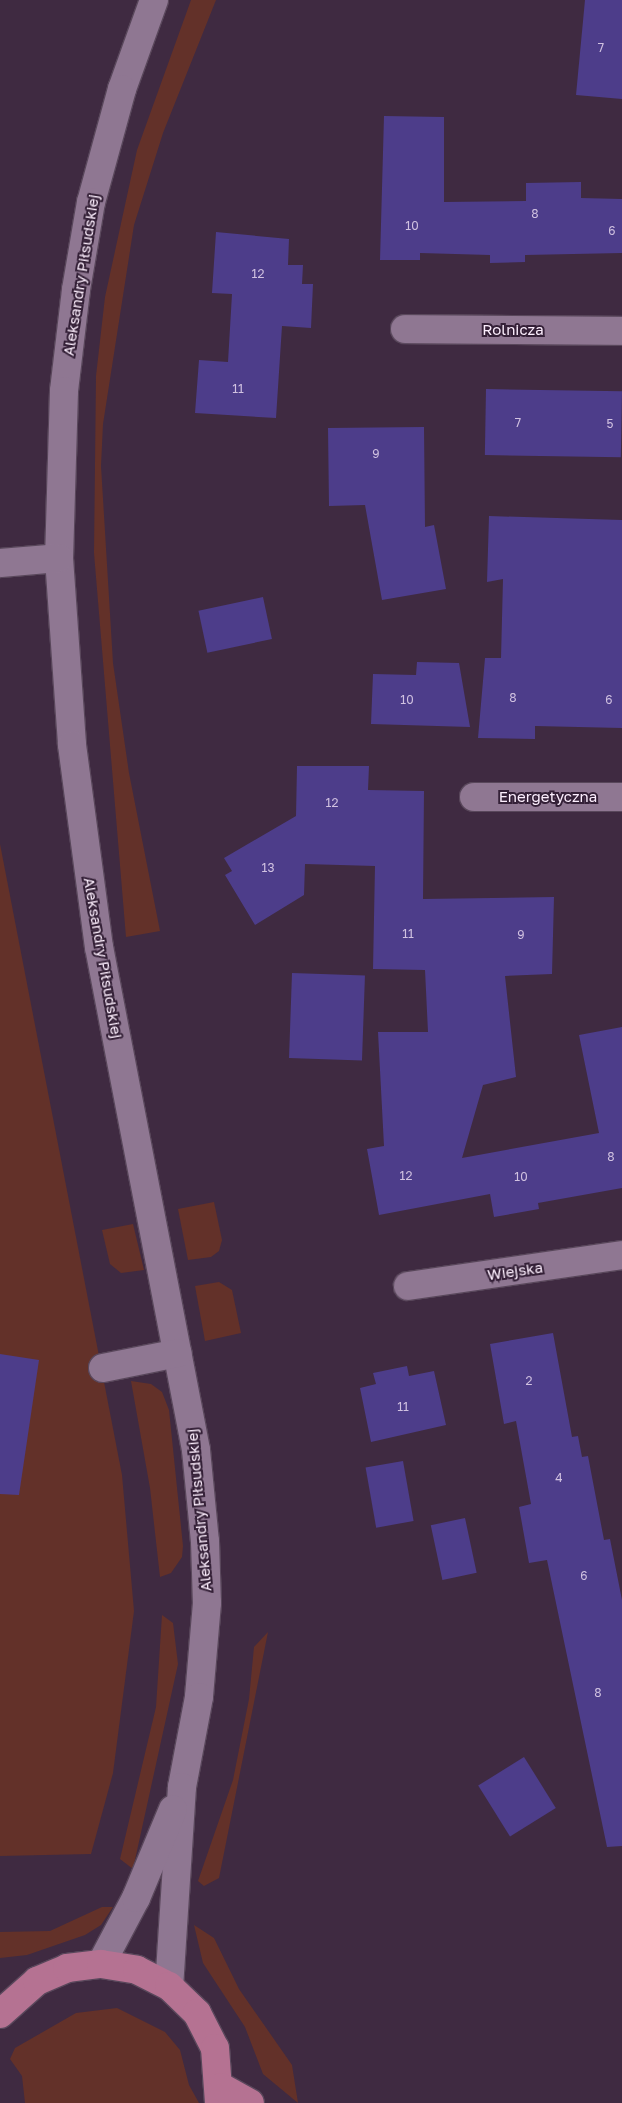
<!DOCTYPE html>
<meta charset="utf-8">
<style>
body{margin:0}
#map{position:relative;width:622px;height:2103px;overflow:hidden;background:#3f2a41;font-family:"Golos Text",sans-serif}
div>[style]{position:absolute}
.green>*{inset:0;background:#633129}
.building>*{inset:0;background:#4d3d8a;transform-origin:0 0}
.roads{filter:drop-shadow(1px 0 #59475b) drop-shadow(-1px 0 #59475b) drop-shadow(0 1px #59475b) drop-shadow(0 -1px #59475b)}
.minor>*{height:28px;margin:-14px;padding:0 14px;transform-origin:14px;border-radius:14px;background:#8f7792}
.major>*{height:28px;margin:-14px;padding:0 14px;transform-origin:14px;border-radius:14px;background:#b57292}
span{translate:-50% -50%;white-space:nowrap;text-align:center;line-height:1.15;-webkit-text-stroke:4px #342037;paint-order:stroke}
.number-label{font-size:12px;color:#d1c2e1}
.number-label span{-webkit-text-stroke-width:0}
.street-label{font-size:15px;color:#fdeffe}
</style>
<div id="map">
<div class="green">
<i style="clip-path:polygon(191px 0,216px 0,163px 133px,134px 225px,103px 424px,101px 466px,113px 663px,129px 773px,160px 931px,126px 937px,94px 553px,96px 376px,105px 297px,137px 150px)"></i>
<i style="clip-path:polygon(0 844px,122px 1475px,134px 1611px,113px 1773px,91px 1854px,0 1856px)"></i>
<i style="clip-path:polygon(214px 1202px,222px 1240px,219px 1251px,211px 1257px,188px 1260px,178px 1209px)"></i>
<i style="clip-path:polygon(133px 1224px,144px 1270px,121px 1273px,110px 1264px,102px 1230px)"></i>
<i style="clip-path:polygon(219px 1282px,232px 1290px,241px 1333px,205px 1341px,195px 1286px)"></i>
<i style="clip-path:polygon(131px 1381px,151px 1384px,162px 1392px,169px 1410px,183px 1546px,182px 1557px,171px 1573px,160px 1577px,150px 1488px)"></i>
<i style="clip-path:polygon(162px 1615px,173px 1623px,178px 1664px,133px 1869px,120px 1859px,156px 1707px)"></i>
<i style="clip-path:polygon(268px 1632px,219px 1878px,204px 1886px,198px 1881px,233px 1780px,249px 1699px,254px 1647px)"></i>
<i style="clip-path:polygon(102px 1907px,113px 1907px,101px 1925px,85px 1935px,27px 1955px,0 1958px,0 1932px,50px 1931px)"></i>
<i style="clip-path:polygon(194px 1925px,214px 1938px,239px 1989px,292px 2065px,298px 2103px,263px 2074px,245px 2027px,203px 1963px)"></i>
<i style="clip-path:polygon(117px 2008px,165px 2032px,180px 2050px,189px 2085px,199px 2103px,25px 2103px,22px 2076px,10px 2059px,15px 2048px,76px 2013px)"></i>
</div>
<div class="building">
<i style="clip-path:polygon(585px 0,622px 0,622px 99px,576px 95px)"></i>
<i style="clip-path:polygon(384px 116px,444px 117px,444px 202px,526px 201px,526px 183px,581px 182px,581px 198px,622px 199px,622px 253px,525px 255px,525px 262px,490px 263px,490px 255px,420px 253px,420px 260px,380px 260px)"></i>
<i style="clip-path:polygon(216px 232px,289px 239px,288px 265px,303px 265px,302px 284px,313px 284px,311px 328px,282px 326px,276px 418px,195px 413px,199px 360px,228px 362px,232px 294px,212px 293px)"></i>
<i style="left:486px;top:389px;width:136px;height:66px;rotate:1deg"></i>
<i style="clip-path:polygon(424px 427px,425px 527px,434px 525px,446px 589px,382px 600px,365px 505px,329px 506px,328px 428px)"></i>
<i style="clip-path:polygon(489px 516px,622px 520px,622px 728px,535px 726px,535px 739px,478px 738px,485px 658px,501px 658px,503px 579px,487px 582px)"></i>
<i style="left:263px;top:597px;width:43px;height:66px;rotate:78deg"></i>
<i style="clip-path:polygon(417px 662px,459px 663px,470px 727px,371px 724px,373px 674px,416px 675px)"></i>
<i style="clip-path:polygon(297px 766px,369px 766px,368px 790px,424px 791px,423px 899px,554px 897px,552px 974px,505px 976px,516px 1077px,483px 1085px,462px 1158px,599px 1133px,579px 1035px,622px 1027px,622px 1188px,538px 1203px,539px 1209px,494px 1217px,490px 1194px,379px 1215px,367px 1149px,384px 1146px,378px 1032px,428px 1032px,425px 970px,373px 969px,375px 866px,305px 864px,304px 895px,255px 925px,225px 875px,232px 871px,224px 858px,296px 816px)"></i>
<i style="left:292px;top:973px;width:73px;height:85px;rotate:2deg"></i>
<i style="clip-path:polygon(553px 1333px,572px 1437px,578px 1436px,582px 1457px,588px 1456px,604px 1540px,610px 1539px,622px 1600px,622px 1846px,607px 1847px,547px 1560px,529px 1563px,519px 1507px,531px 1504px,516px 1421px,504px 1424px,490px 1344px)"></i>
<i style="clip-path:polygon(0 1354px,39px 1360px,19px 1495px,0 1494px)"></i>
<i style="clip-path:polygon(407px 1366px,409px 1376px,434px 1371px,446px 1425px,371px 1442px,360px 1388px,376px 1384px,373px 1373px)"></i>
<i style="left:403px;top:1461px;width:61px;height:38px;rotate:80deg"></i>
<i style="left:465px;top:1518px;width:56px;height:35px;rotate:78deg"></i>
<i style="left:524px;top:1757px;width:60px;height:54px;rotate:58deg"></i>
</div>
<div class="roads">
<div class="minor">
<i style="left:154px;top:0;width:95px;rotate:109.8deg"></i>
<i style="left:122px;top:89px;width:117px;rotate:105.3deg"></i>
<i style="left:91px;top:202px;width:89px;rotate:99.7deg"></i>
<i style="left:76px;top:290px;width:102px;rotate:96.8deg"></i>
<i style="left:64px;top:391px;width:167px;rotate:91.7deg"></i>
<i style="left:59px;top:558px;width:187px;rotate:86deg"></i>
<i style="left:72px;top:745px;width:204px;rotate:82.4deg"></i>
<i style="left:99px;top:947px;width:512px;rotate:79.08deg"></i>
<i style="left:196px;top:1450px;width:91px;rotate:84.4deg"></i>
<i style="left:205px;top:1541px;width:62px;rotate:88.2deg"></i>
<i style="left:207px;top:1603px;width:94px;rotate:94.9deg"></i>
<i style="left:199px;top:1697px;width:92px;rotate:100.7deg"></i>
<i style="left:182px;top:1787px;width:199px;rotate:93.7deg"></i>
<i style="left:405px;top:329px;width:217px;rotate:0.5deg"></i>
<i style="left:0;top:563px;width:59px;rotate:-4.8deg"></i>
<i style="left:474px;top:797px;width:148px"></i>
<i style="left:408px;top:1286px;width:216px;rotate:-8.2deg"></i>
<i style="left:103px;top:1368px;width:76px;rotate:-11.3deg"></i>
<i style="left:101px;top:1964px;width:75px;rotate:-62.1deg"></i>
<i style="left:136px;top:1898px;width:96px;rotate:-67.4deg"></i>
</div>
<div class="major">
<i style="left:0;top:2014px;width:50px;rotate:-41.7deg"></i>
<i style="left:37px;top:1981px;width:33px;rotate:-23deg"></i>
<i style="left:67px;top:1968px;width:34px;rotate:-7deg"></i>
<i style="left:101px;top:1964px;width:36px;rotate:9deg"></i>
<i style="left:137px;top:1970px;width:36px;rotate:27deg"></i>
<i style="left:169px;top:1986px;width:39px;rotate:44deg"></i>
<i style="left:197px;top:2013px;width:39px;rotate:63deg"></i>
<i style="left:215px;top:2048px;width:55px;rotate:85.8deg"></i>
<i style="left:221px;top:2087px;width:33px;rotate:29deg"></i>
</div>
</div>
<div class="number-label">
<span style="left:601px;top:48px">7</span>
<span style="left:535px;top:214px">8</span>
<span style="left:412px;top:226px">10</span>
<span style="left:612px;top:231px">6</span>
<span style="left:258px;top:274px">12</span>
<span style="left:238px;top:389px">11</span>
<span style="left:518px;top:423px">7</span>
<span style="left:610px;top:424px">5</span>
<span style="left:376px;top:454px">9</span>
<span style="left:513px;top:698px">8</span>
<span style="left:407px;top:700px">10</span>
<span style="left:609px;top:700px">6</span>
<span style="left:332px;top:803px">12</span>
<span style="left:268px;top:868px">13</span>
<span style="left:408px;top:934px">11</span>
<span style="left:521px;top:935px">9</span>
<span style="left:611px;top:1157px">8</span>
<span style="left:406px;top:1176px">12</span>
<span style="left:521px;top:1177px">10</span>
<span style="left:529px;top:1381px">2</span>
<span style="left:403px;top:1407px">11</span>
<span style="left:559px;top:1478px">4</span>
<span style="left:584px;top:1576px">6</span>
<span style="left:598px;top:1693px">8</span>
</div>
<div class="street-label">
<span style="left:81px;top:275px;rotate:-81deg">Aleksandry Piłsudskiej</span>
<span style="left:513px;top:330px">Rolnicza</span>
<span style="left:548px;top:797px">Energetyczna</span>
<span style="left:103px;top:958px;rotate:80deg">Aleksandry Piłsudskiej</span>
<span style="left:515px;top:1271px;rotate:-8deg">Wiejska</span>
<span style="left:199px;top:1510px;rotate:-95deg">Aleksandry Piłsudskiej</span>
</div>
</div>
